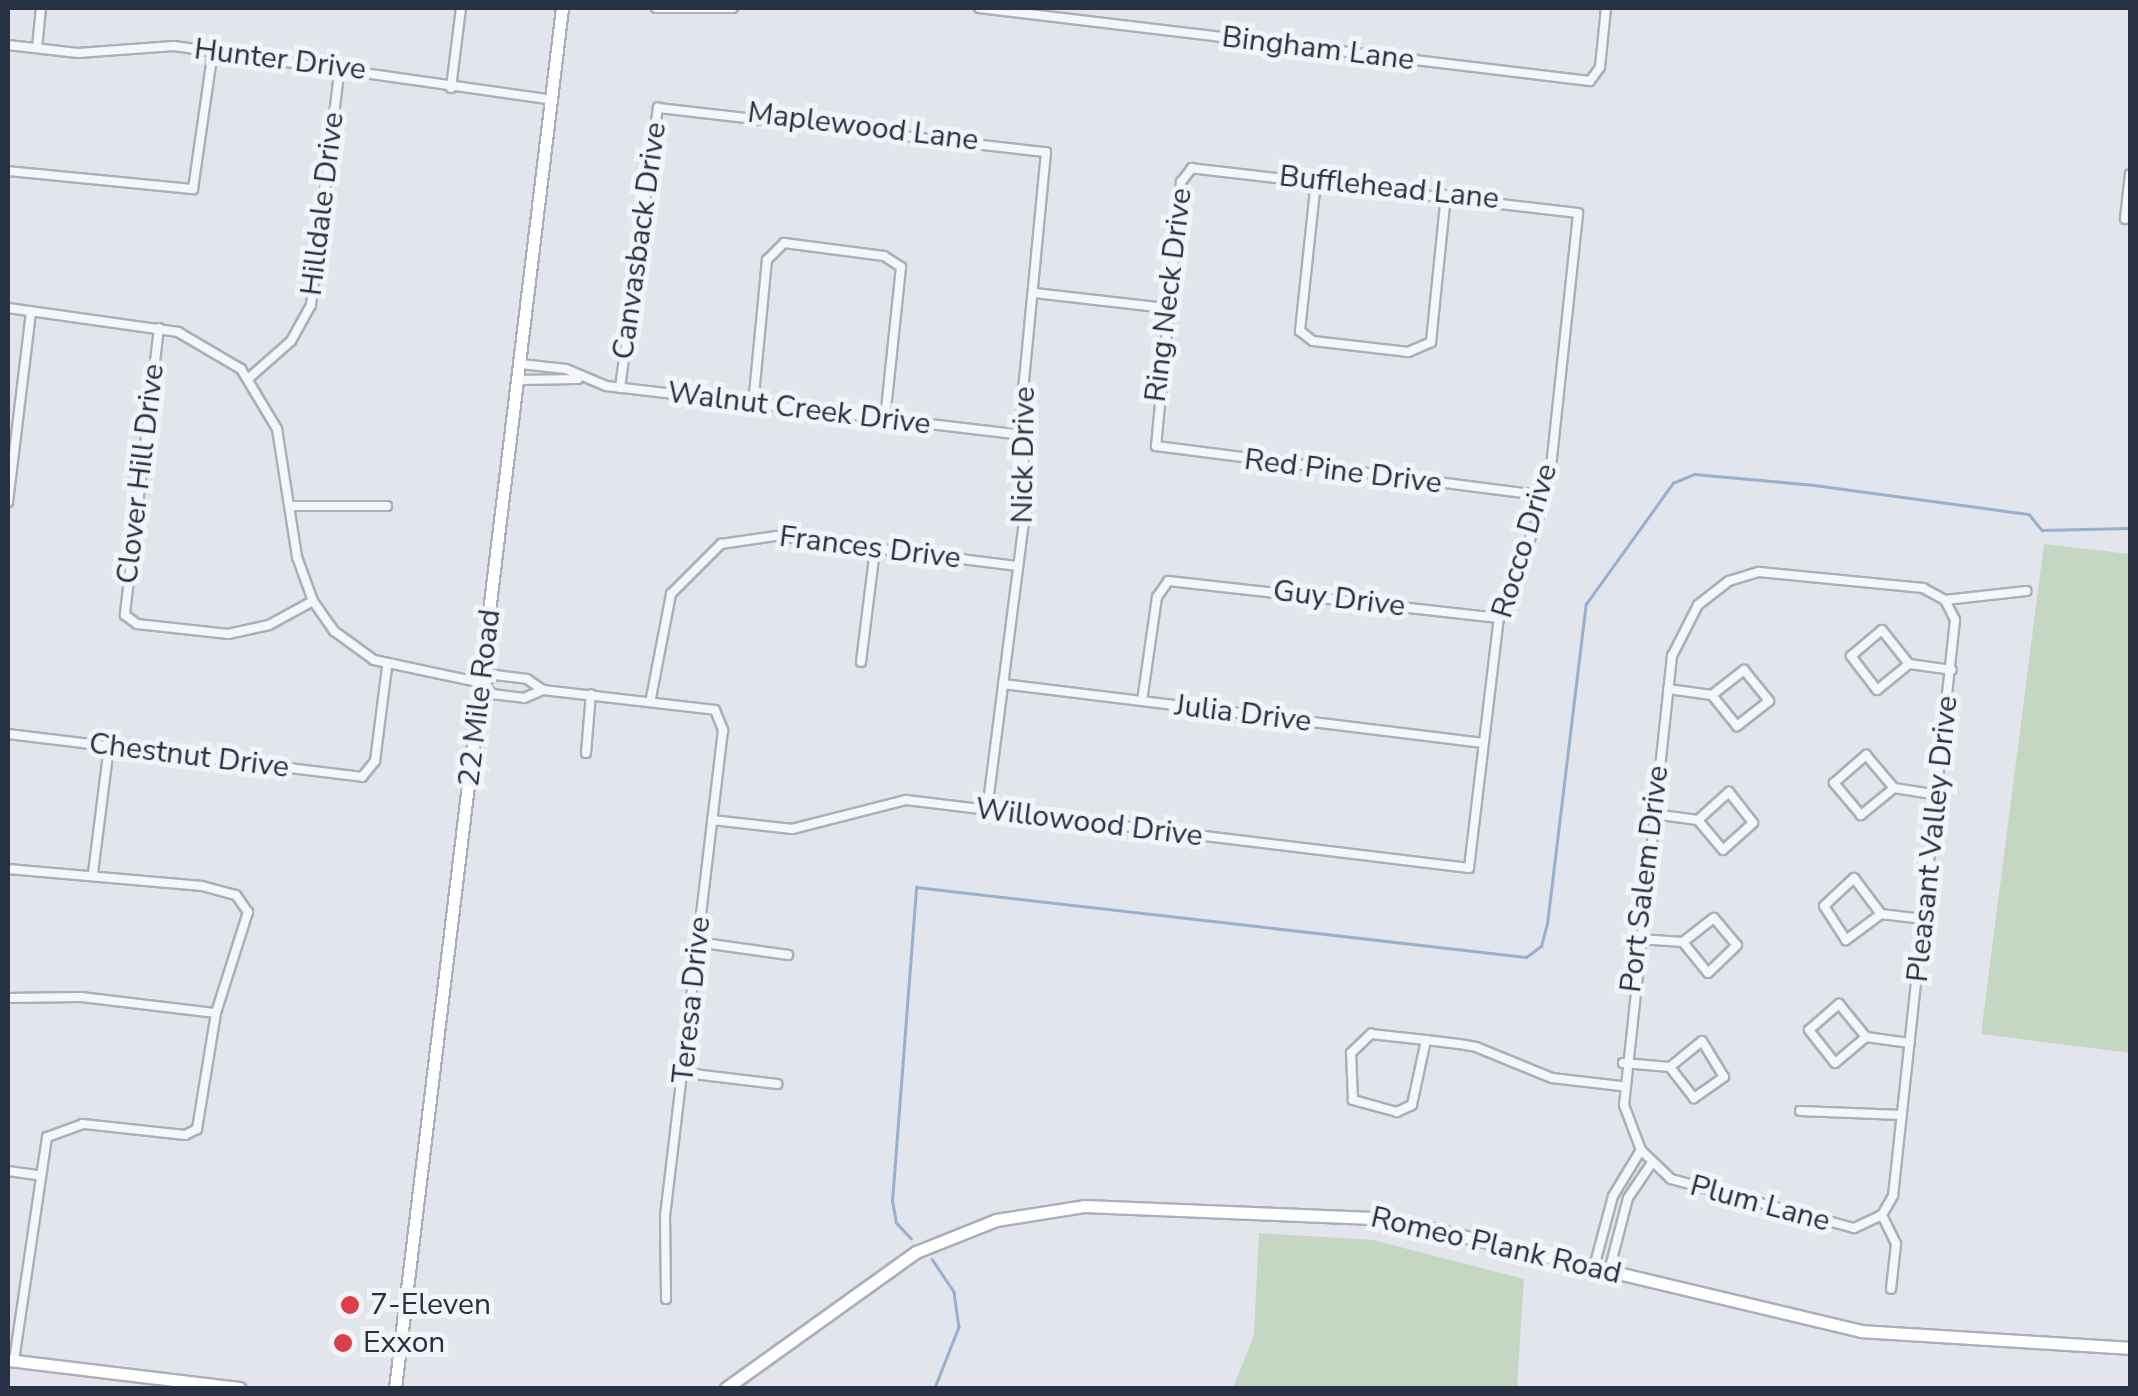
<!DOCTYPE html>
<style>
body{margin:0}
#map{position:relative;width:2138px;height:1396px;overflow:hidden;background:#e2e5eb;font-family:"Nunito Sans",sans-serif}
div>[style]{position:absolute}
.green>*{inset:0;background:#c5d6c2}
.stream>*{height:2.5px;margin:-1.25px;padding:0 1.25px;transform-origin:1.25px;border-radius:1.25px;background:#9aafcd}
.roads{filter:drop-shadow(2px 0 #aaafb9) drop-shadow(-2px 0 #aaafb9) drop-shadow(0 2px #aaafb9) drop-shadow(0 -2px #aaafb9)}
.street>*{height:8px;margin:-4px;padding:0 4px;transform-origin:4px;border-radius:4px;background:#f5f6f9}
.secondary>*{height:11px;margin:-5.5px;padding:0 5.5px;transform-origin:5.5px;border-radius:5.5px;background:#fff}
.dots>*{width:28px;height:28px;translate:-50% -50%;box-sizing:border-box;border:5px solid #f2f4f8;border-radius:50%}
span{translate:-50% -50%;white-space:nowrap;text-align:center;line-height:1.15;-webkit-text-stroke:10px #f2f4f8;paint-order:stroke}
.street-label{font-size:30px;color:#283044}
.poi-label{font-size:30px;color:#283044}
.left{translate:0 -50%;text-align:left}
.frame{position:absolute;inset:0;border:10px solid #283044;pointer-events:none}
</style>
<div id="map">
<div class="green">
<i style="clip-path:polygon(2044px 544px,2130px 554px,2130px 1053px,1981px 1034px)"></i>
<i style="clip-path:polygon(1259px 1233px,1373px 1240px,1524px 1279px,1517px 1388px,1233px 1388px,1254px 1335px)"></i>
</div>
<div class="stream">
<i style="left:911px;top:1239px;width:22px;rotate:-133deg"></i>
<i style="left:896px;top:1223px;width:22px;rotate:-100deg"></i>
<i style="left:892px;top:1201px;width:315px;rotate:-85.6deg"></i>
<i style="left:916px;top:887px;width:614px;rotate:6.55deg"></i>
<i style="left:1526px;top:957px;width:19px;rotate:-36deg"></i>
<i style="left:1541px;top:946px;width:23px;rotate:-75deg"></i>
<i style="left:1547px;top:924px;width:322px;rotate:-83.1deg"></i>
<i style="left:1586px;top:604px;width:149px;rotate:-54.3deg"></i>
<i style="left:1673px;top:483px;width:23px;rotate:-23deg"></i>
<i style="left:1694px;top:474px;width:121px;rotate:5.2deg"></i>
<i style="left:1814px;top:485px;width:217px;rotate:7.7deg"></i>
<i style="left:2029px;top:514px;width:21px;rotate:51deg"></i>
<i style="left:2042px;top:530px;width:88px;rotate:-1.3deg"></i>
<i style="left:932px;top:1259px;width:40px;rotate:56deg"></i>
<i style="left:954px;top:1292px;width:35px;rotate:82deg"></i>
<i style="left:959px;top:1327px;width:66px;rotate:111.5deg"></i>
</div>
<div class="roads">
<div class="street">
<i style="left:656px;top:8px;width:77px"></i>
<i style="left:979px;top:8px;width:615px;rotate:6.81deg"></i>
<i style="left:1590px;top:81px;width:17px;rotate:-54deg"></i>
<i style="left:1600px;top:67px;width:59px;rotate:-84.2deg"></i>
<i style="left:8px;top:45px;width:70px;rotate:6.5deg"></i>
<i style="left:78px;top:53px;width:96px;rotate:-4.2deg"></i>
<i style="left:174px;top:46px;width:382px;rotate:8.1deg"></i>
<i style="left:37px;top:48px;width:40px;rotate:-84.3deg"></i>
<i style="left:451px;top:88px;width:81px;rotate:-82.9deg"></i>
<i style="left:8px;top:171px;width:186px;rotate:5.6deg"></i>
<i style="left:193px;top:189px;width:139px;rotate:-81.8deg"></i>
<i style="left:1316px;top:181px;width:151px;rotate:96.1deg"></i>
<i style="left:1300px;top:331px;width:16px;rotate:38deg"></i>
<i style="left:1313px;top:341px;width:96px;rotate:6.6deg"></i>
<i style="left:1408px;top:352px;width:25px;rotate:-23deg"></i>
<i style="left:1431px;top:342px;width:148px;rotate:-84.2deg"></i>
<i style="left:2125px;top:219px;width:45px;rotate:-83.7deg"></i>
<i style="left:1034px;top:293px;width:133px;rotate:6.5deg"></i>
<i style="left:8px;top:308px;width:172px;rotate:8deg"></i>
<i style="left:178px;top:332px;width:73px;rotate:30.4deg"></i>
<i style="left:241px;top:369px;width:70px;rotate:59deg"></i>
<i style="left:277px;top:429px;width:130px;rotate:81.1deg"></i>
<i style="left:297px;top:557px;width:47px;rotate:70deg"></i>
<i style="left:313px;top:601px;width:37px;rotate:55deg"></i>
<i style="left:334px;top:631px;width:49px;rotate:35.9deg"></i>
<i style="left:374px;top:660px;width:110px;rotate:12deg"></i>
<i style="left:482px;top:683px;width:15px;rotate:48deg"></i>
<i style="left:492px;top:694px;width:32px;rotate:7deg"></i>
<i style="left:524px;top:698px;width:21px;rotate:-23deg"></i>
<i style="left:543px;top:690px;width:173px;rotate:6.6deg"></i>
<i style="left:715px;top:710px;width:22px;rotate:68deg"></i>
<i style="left:723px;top:730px;width:487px;rotate:96.8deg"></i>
<i style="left:665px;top:1214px;width:85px;rotate:89.3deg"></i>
<i style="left:159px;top:328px;width:289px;rotate:96.8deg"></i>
<i style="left:125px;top:615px;width:15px;rotate:37deg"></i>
<i style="left:137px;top:624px;width:92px;rotate:6.3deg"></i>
<i style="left:228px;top:634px;width:42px;rotate:-12.4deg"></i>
<i style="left:269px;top:625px;width:50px;rotate:-28.6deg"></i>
<i style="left:521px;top:364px;width:45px;rotate:6.3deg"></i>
<i style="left:566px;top:369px;width:43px;rotate:23deg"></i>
<i style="left:606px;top:386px;width:418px;rotate:6.7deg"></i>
<i style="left:249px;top:378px;width:56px;rotate:-41.4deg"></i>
<i style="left:291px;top:341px;width:41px;rotate:-60.9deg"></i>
<i style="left:311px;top:305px;width:242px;rotate:-83.1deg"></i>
<i style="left:519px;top:380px;width:59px;rotate:-1deg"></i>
<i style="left:620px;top:388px;width:283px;rotate:-82.3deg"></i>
<i style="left:658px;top:108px;width:390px;rotate:6.5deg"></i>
<i style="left:1046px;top:152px;width:270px;rotate:95.5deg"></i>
<i style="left:1020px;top:421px;width:77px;rotate:84.8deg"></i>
<i style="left:1027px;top:498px;width:316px;rotate:97.3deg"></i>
<i style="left:753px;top:405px;width:146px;rotate:-84.5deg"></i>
<i style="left:767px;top:260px;width:24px;rotate:-45deg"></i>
<i style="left:784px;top:243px;width:101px;rotate:7.4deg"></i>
<i style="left:884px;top:256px;width:20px;rotate:33deg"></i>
<i style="left:901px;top:267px;width:154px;rotate:96deg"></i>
<i style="left:8px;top:502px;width:192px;rotate:-83.1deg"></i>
<i style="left:290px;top:506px;width:97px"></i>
<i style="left:1759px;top:572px;width:165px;rotate:5.6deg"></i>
<i style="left:1923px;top:588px;width:25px;rotate:29deg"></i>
<i style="left:1945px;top:600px;width:22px;rotate:63deg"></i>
<i style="left:1955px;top:620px;width:579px;rotate:96.14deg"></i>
<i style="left:1893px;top:1196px;width:22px;rotate:120deg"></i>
<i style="left:1882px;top:1215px;width:31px;rotate:155deg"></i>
<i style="left:1854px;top:1228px;width:189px;rotate:-165deg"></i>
<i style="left:1671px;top:1179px;width:42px;rotate:-136deg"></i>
<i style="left:1641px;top:1150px;width:48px;rotate:-110.7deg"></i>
<i style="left:1624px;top:1105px;width:452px;rotate:-83.9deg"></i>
<i style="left:1672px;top:656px;width:57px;rotate:-63deg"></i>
<i style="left:1698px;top:605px;width:39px;rotate:-38deg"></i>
<i style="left:1729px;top:581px;width:31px;rotate:-17deg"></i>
<i style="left:1945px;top:600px;width:82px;rotate:-6.3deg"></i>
<i style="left:861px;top:662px;width:114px;rotate:-82.9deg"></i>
<i style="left:1909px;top:664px;width:41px;rotate:140.9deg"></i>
<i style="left:1877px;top:690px;width:43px;rotate:-127.4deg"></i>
<i style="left:1851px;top:656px;width:40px;rotate:-40deg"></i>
<i style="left:1882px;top:630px;width:43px;rotate:51.5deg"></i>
<i style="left:1909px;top:664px;width:43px;rotate:7.9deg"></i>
<i style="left:482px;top:683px;width:15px;rotate:-32deg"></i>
<i style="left:495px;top:675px;width:32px;rotate:7deg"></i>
<i style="left:527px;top:679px;width:19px;rotate:35deg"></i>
<i style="left:1003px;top:684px;width:484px;rotate:7deg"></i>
<i style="left:1668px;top:689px;width:44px;rotate:7.8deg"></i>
<i style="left:1712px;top:695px;width:41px;rotate:-38deg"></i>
<i style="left:1744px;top:670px;width:40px;rotate:51deg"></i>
<i style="left:1769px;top:701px;width:41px;rotate:142deg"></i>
<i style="left:1737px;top:726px;width:40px;rotate:-129deg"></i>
<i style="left:651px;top:698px;width:106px;rotate:-79.1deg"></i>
<i style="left:671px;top:594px;width:71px;rotate:-45deg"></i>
<i style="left:721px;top:544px;width:56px;rotate:-8.3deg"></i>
<i style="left:776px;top:536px;width:244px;rotate:7.1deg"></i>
<i style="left:1142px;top:701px;width:105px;rotate:-81.8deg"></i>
<i style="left:1157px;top:597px;width:19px;rotate:-55deg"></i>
<i style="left:1168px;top:581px;width:333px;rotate:6.4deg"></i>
<i style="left:8px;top:734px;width:357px;rotate:6.9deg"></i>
<i style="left:362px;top:777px;width:21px;rotate:-51deg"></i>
<i style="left:375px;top:761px;width:95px;rotate:-82.7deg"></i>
<i style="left:586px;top:753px;width:59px;rotate:-85.2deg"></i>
<i style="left:1894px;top:788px;width:43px;rotate:140.7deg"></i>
<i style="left:1861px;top:815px;width:42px;rotate:-130.2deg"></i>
<i style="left:1834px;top:783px;width:43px;rotate:-41.2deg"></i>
<i style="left:1866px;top:755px;width:43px;rotate:49.7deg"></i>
<i style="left:1894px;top:788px;width:45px;rotate:9deg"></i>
<i style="left:1653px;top:814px;width:45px;rotate:7.6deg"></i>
<i style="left:1698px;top:820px;width:42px;rotate:-42.1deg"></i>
<i style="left:1729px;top:792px;width:39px;rotate:52deg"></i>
<i style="left:1753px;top:823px;width:40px;rotate:138deg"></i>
<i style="left:1723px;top:850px;width:39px;rotate:-130deg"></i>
<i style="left:712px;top:820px;width:81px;rotate:6.4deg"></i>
<i style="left:792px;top:829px;width:118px;rotate:-14.3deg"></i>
<i style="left:906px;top:800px;width:567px;rotate:6.89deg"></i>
<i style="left:1469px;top:868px;width:252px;rotate:-83.2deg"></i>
<i style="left:1499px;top:618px;width:110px;rotate:-68.6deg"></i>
<i style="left:1539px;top:516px;width:21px;rotate:-73deg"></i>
<i style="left:1545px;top:496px;width:30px;rotate:-78deg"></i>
<i style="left:1551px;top:467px;width:255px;rotate:-83.9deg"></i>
<i style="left:1578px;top:213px;width:389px;rotate:-173.4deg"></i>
<i style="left:1192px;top:168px;width:18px;rotate:128deg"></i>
<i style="left:1181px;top:182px;width:265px;rotate:95.4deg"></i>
<i style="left:1156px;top:446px;width:392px;rotate:7.3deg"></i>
<i style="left:8px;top:869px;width:195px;rotate:5deg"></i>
<i style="left:202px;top:886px;width:35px;rotate:15deg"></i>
<i style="left:236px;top:895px;width:21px;rotate:55deg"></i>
<i style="left:248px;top:912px;width:106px;rotate:107.6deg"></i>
<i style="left:216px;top:1013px;width:118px;rotate:99.3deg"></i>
<i style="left:197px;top:1129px;width:13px;rotate:153deg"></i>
<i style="left:185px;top:1135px;width:103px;rotate:-173.8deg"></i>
<i style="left:83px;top:1124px;width:38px;rotate:160deg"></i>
<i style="left:47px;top:1137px;width:226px;rotate:98.4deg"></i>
<i style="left:93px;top:873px;width:128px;rotate:-82.8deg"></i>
<i style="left:1881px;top:914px;width:44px;rotate:143.4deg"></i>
<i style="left:1846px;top:940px;width:40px;rotate:-122.9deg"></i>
<i style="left:1824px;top:906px;width:41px;rotate:-43deg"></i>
<i style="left:1854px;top:878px;width:45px;rotate:53.1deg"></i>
<i style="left:1881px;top:914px;width:42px;rotate:6.8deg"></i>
<i style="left:1638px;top:939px;width:45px;rotate:3.8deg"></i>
<i style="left:1683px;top:942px;width:39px;rotate:-38deg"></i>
<i style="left:1714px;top:918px;width:35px;rotate:50deg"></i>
<i style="left:1737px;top:945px;width:40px;rotate:136deg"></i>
<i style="left:1708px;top:973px;width:40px;rotate:-129deg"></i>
<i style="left:697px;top:942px;width:92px;rotate:8.1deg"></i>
<i style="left:8px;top:998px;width:73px;rotate:-0.8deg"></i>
<i style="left:81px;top:997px;width:136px;rotate:6.8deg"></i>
<i style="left:1866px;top:1037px;width:40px;rotate:140deg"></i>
<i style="left:1835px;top:1063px;width:42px;rotate:-128.2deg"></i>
<i style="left:1809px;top:1030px;width:40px;rotate:-41deg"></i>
<i style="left:1839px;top:1004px;width:43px;rotate:50.7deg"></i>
<i style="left:1866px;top:1037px;width:44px;rotate:7.8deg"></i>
<i style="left:1426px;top:1040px;width:66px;rotate:102.2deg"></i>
<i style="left:1412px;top:1105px;width:17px;rotate:155deg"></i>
<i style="left:1397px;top:1112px;width:46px;rotate:-164.7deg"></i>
<i style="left:1353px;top:1100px;width:47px;rotate:-92.4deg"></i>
<i style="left:1351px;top:1053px;width:28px;rotate:-44deg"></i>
<i style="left:1371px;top:1034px;width:55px;rotate:6.2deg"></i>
<i style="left:1426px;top:1040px;width:39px;rotate:7deg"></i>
<i style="left:1465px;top:1045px;width:11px;rotate:10deg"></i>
<i style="left:1476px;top:1047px;width:82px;rotate:22.2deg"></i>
<i style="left:1552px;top:1078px;width:69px;rotate:6.6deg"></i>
<i style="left:1623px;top:1063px;width:47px;rotate:4.9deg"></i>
<i style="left:1670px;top:1067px;width:41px;rotate:-39.1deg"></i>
<i style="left:1702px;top:1041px;width:42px;rotate:58.6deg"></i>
<i style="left:1724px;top:1077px;width:37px;rotate:145deg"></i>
<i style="left:1694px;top:1098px;width:39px;rotate:-128deg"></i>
<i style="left:685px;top:1073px;width:93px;rotate:6.8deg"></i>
<i style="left:1800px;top:1111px;width:102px;rotate:2.2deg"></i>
<i style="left:8px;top:1171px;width:29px;rotate:8deg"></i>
<i style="left:1882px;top:1215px;width:32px;rotate:64deg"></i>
<i style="left:1896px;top:1244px;width:45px;rotate:96.3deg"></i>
<i style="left:1594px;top:1267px;width:73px;rotate:-75deg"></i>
<i style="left:1613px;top:1196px;width:54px;rotate:-58.7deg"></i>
<i style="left:1609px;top:1271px;width:75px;rotate:-75.4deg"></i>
<i style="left:1628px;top:1198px;width:41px;rotate:-55.9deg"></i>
</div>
<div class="secondary">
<i style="left:8px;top:1360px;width:233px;rotate:6.9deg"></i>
<i style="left:395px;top:1388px;width:1390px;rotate:-83.1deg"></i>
<i style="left:726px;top:1388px;width:234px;rotate:-35.6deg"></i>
<i style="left:916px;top:1252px;width:86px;rotate:-21.8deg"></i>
<i style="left:996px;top:1220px;width:89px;rotate:-9deg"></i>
<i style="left:1084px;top:1206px;width:307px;rotate:2.4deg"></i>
<i style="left:1391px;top:1219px;width:483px;rotate:13.4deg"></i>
<i style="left:1861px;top:1331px;width:270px;rotate:3.6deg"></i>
</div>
</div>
<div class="dots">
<i style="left:350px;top:1305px;background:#d83f49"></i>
<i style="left:343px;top:1343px;background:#d83f49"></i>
</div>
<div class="street-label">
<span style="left:1318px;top:49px;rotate:7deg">Bingham Lane</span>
<span style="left:280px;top:60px;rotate:7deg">Hunter Drive</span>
<span style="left:863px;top:127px;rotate:7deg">Maplewood Lane</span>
<span style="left:1389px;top:188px;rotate:6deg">Bufflehead Lane</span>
<span style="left:323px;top:204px;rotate:-83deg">Hilldale Drive</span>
<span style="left:640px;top:241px;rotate:-82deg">Canvasback Drive</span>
<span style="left:1169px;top:295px;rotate:-83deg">Ring Neck Drive</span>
<span style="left:799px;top:409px;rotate:7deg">Walnut Creek Drive</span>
<span style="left:1024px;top:455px;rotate:-89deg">Nick Drive</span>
<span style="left:1343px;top:472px;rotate:7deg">Red Pine Drive</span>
<span style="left:141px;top:474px;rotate:-83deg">Clover Hill Drive</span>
<span style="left:1525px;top:541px;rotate:-73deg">Rocco Drive</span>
<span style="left:870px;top:548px;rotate:7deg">Frances Drive</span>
<span style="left:1339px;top:599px;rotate:7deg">Guy Drive</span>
<span style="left:480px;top:698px;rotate:-83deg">22 Mile Road</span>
<span style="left:1243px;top:714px;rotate:7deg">Julia Drive</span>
<span style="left:189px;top:756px;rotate:7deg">Chestnut Drive</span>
<span style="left:1089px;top:823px;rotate:7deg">Willowood Drive</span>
<span style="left:1933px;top:839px;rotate:-84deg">Pleasant Valley Drive</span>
<span style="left:1645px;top:879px;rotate:-83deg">Port Salem Drive</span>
<span style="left:692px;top:1000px;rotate:-84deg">Teresa Drive</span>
<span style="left:1760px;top:1204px;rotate:15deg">Plum Lane</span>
<span style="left:1496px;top:1246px;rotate:13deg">Romeo Plank Road</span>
</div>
<div class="poi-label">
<span class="left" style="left:370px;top:1305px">7-Eleven</span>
<span class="left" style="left:363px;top:1343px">Exxon</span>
</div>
<div class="frame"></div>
</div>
